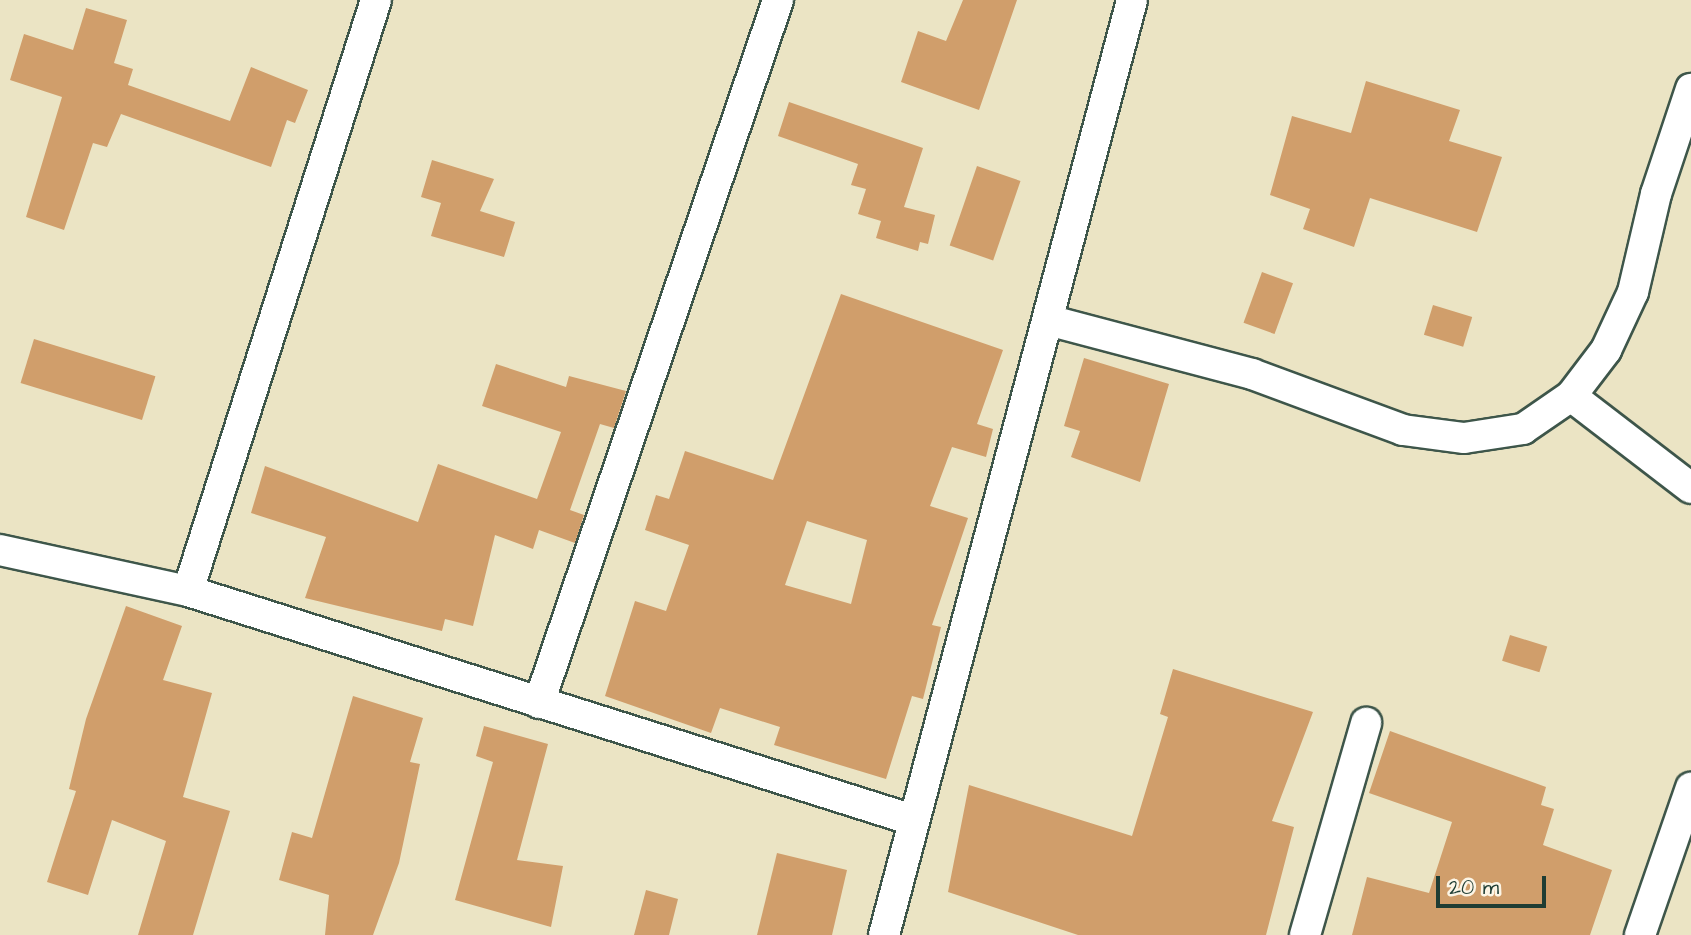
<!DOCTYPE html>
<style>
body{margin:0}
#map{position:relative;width:1691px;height:935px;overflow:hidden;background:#ebe4c4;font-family:"Architects Daughter",sans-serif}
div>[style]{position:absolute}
.building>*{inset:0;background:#d09e6b;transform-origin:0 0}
.roads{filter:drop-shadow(2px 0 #3e564a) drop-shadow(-2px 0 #3e564a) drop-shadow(0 2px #3e564a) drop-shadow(0 -2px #3e564a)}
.street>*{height:30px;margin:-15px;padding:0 15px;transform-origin:15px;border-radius:15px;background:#fff}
span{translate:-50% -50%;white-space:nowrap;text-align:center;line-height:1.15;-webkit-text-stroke:5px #fcf5e5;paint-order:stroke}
.scale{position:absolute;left:1436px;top:876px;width:110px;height:32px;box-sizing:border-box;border:4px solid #1f3d34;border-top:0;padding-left:9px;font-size:21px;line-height:24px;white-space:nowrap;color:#1f3d34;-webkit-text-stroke:5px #fcf5e5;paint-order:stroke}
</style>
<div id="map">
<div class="building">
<i style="clip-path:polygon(963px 0,1017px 0,979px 110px,901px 82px,918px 31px,946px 41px)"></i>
<i style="clip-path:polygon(86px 8px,127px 20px,114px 63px,133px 69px,128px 85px,230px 121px,251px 67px,308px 90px,295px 123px,287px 120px,271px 167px,121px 114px,107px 147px,93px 143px,64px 230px,26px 217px,62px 97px,10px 80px,24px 34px,73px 50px)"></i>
<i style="clip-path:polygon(1366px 81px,1460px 110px,1449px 141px,1502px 157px,1477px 232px,1370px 198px,1354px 247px,1303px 229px,1310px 209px,1270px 195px,1292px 116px,1351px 133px)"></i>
<i style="clip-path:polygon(789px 102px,923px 148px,904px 207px,935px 215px,928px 244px,920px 242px,918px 251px,876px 238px,881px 221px,858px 214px,866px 189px,851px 185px,858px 164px,778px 136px)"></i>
<i style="clip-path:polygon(432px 160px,494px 179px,480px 211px,515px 222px,504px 257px,431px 236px,441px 203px,421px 197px)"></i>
<i style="left:977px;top:166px;width:46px;height:84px;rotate:19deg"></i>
<i style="left:1262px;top:272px;width:33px;height:54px;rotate:20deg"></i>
<i style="clip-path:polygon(evenodd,841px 294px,1003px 350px,977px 424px,993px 429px,986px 457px,952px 447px,930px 506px,968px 518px,932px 625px,941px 627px,923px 699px,912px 696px,886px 779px,774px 745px,780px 727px,720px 708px,711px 733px,605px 696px,635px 601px,666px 611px,689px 545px,645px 530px,656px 495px,669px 499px,685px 451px,773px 480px,841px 294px,807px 521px,867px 540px,851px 604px,785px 585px,807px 521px)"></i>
<i style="left:1433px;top:305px;width:41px;height:31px;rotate:17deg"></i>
<i style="left:34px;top:339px;width:127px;height:46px;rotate:17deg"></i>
<i style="clip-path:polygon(1084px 358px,1169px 384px,1140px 482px,1071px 457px,1080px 431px,1064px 426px)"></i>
<i style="clip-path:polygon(496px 364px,566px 387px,569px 376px,626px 391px,614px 428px,600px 424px,570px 510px,584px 515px,575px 543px,539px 530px,533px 549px,495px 535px,473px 626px,445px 619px,442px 631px,305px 598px,326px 537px,251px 513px,265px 466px,418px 522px,438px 464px,537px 499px,561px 432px,482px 406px)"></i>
<i style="clip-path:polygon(126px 606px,182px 626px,163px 680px,212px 693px,183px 797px,230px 811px,193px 935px,138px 935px,166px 841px,112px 820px,88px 895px,47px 882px,76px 791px,69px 789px,86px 719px)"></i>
<i style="left:1510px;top:635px;width:39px;height:27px;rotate:17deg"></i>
<i style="clip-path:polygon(1173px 669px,1313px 712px,1272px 821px,1294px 827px,1266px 935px,1078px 935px,948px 892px,969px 785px,1132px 836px,1168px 717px,1160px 714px)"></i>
<i style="clip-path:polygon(353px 696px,423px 718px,410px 762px,420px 764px,399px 863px,373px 935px,325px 935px,329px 895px,279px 880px,292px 832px,312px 838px)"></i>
<i style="clip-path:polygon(484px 726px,548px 744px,517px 860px,563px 866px,551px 927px,455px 900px,493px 762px,476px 756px)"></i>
<i style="clip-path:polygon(1390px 731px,1546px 787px,1541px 805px,1554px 809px,1543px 845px,1612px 870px,1590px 935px,1352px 935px,1367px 877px,1429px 893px,1452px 822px,1369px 793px)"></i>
<i style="clip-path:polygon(777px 853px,847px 870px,832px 935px,757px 935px)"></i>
<i style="clip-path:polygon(646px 890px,678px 899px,669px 935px,634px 935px)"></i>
</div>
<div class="roads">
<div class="street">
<i style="left:1048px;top:320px;width:211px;rotate:14.8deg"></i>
<i style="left:1252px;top:374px;width:161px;rotate:20.3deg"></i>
<i style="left:1403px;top:430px;width:62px;rotate:7.5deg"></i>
<i style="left:1464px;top:438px;width:60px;rotate:-8.7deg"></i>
<i style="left:1523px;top:429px;width:58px;rotate:-34.5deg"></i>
<i style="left:1571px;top:396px;width:58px;rotate:-52.7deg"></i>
<i style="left:1606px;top:350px;width:64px;rotate:-65deg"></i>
<i style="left:1633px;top:292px;width:101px;rotate:-76.8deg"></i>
<i style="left:1656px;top:194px;width:111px;rotate:-71.6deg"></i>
<i style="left:1571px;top:396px;width:151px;rotate:37.5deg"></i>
<i style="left:0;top:550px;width:192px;rotate:12.3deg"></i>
<i style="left:188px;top:591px;width:760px;rotate:17.53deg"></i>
<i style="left:188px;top:591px;width:620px;rotate:-72.35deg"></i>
<i style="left:539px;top:703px;width:743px;rotate:-71.22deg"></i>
<i style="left:884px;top:935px;width:967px;rotate:-75.14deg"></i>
<i style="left:1305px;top:935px;width:221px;rotate:-73.9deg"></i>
<i style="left:1640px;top:935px;width:156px;rotate:-70.9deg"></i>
</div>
</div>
<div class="scale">20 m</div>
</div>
